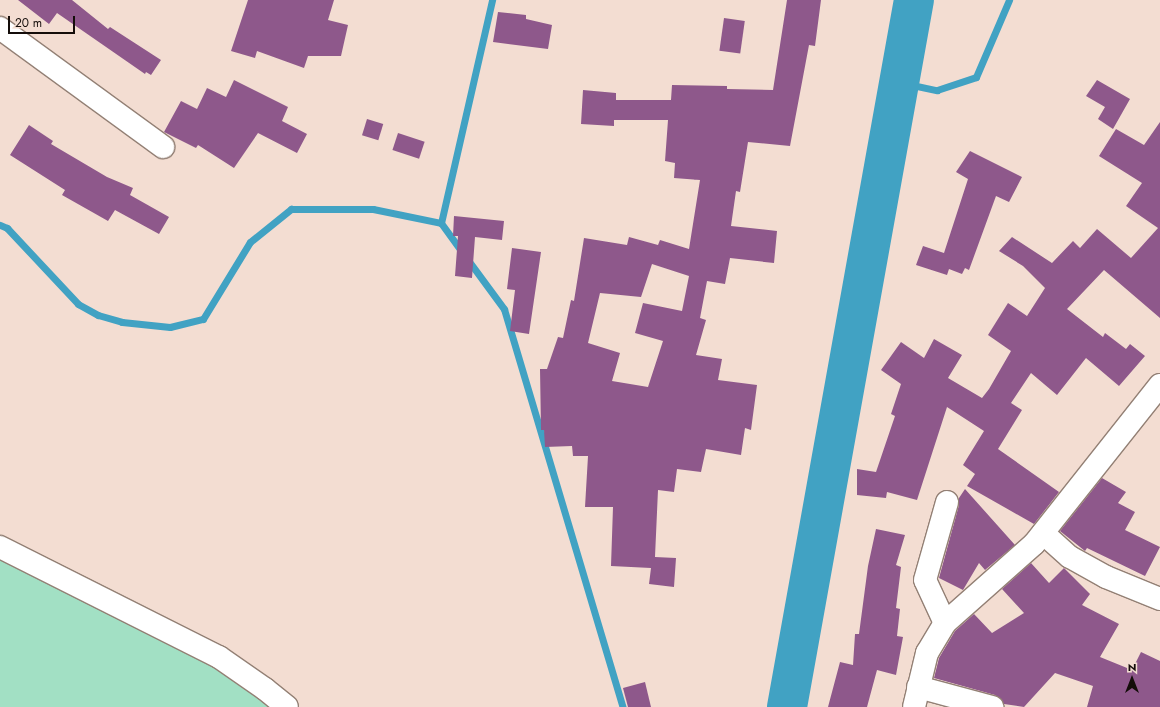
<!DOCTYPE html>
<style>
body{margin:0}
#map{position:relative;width:1160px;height:707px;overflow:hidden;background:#f3ddd2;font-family:Jost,sans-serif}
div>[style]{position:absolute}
.green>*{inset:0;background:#a2e0c4}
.stream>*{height:7px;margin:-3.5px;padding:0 3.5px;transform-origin:3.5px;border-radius:3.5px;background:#41a2c3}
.river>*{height:40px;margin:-20px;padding:0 20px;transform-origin:20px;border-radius:20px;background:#41a2c3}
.building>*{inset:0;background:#8e588b;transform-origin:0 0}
.roads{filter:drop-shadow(1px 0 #938075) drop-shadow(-1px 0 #938075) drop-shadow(0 1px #938075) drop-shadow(0 -1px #938075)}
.minor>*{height:22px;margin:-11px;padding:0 11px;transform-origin:11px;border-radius:11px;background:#fff}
span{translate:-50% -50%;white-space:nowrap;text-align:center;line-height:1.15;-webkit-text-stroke:3px #f3ddd2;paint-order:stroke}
.north{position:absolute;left:1112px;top:659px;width:40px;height:40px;-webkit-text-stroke:3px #f3ddd2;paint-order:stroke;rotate:0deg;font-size:11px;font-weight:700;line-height:16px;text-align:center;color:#140d0a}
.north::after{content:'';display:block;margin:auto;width:14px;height:18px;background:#140d0a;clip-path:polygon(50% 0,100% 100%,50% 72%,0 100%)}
.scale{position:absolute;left:8px;top:16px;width:67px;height:18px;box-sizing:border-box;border:2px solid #140d0a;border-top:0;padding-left:5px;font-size:12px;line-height:14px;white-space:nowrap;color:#140d0a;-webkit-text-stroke:3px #f3ddd2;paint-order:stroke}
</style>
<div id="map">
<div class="green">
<i style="clip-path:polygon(0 556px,222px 664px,272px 707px,0 707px)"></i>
</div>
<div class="stream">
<i style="left:898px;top:82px;width:40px;rotate:12deg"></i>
<i style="left:937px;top:90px;width:41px;rotate:-18.4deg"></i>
<i style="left:976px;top:77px;width:84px;rotate:-66.8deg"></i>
<i style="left:441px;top:223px;width:229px;rotate:-77.1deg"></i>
<i style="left:0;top:225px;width:8px;rotate:23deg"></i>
<i style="left:7px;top:228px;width:104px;rotate:46.9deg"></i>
<i style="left:78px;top:304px;width:23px;rotate:29deg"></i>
<i style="left:98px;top:315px;width:25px;rotate:16deg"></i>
<i style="left:122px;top:322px;width:48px;rotate:5.9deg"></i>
<i style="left:170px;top:327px;width:34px;rotate:-14deg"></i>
<i style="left:203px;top:319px;width:90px;rotate:-58.6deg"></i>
<i style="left:250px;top:242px;width:53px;rotate:-38.8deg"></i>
<i style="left:291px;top:209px;width:82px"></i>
<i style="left:373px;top:209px;width:69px;rotate:11.6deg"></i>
<i style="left:441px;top:223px;width:36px;rotate:54deg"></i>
<i style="left:468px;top:260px;width:61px;rotate:53.7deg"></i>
<i style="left:504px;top:309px;width:415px;rotate:73.4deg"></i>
</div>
<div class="river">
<i style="left:787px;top:707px;width:718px;rotate:-79.82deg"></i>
</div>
<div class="building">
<i style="clip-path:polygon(18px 0,72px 0,108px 29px,110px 27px,161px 60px,151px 75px,146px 72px,145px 74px,57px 13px,49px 24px)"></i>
<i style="clip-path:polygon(248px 0,334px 0,328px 20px,348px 25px,341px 56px,308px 56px,304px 68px,257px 51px,255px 58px,231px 51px)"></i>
<i style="clip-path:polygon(evenodd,787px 0,821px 0,815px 46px,809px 45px,790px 146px,748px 142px,740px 192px,736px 191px,731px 226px,777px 231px,774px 263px,730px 258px,725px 284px,707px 281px,700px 318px,706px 320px,696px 355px,722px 359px,718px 380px,757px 385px,751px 430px,745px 428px,741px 455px,706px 449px,701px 472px,677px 469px,674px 492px,658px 490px,655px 557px,676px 558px,674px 587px,649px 584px,651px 568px,611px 566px,613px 507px,585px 507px,588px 456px,573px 456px,572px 446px,545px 447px,544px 430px,541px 430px,540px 369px,547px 369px,558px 337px,563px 338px,571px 300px,574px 301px,584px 238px,627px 245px,629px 237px,658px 245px,660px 240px,689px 249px,700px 180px,674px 178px,675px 163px,665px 161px,668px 120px,614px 120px,614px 126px,581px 124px,583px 90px,616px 93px,616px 100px,671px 100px,672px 85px,727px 86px,727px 89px,773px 90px,787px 0,652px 264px,689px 276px,682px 311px,643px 303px,635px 333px,663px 341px,648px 387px,612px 381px,620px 353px,588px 343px,600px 293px,641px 297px,652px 264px)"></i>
<i style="clip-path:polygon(498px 12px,526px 15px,526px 19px,552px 25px,548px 49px,493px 42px)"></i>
<i style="left:724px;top:18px;width:21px;height:33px;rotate:8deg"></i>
<i style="clip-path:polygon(234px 80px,288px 107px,282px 121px,307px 134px,297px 153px,258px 133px,234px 168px,198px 145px,196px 148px,164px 132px,181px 101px,197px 109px,207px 88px,226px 97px)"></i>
<i style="clip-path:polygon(1097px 80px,1130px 99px,1113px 129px,1098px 119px,1105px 107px,1086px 96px)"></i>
<i style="left:367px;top:119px;width:17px;height:17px;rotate:17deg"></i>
<i style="clip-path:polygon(1160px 122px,1160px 318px,1104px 270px,1067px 309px,1103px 337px,1105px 333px,1126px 349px,1130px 344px,1145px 356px,1119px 386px,1086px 358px,1057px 395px,1031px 373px,1011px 403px,1022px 410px,998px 449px,1059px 492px,1034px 524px,967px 486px,975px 474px,963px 465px,984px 431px,947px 407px,917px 500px,887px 492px,886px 498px,857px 495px,857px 469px,876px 472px,895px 416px,891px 414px,901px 384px,881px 370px,901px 342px,924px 358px,934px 339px,962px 355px,948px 378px,982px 398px,989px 389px,1011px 351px,988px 335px,1008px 303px,1027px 316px,1045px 288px,1023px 266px,999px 251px,1012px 237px,1052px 263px,1073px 241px,1080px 248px,1097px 229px,1131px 258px,1158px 228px,1126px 206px,1142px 183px,1099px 156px,1116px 129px,1144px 145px)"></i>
<i style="clip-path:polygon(29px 125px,53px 141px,51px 144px,107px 177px,133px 188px,130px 195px,169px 217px,159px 234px,115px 210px,108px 221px,62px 195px,65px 190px,10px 155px)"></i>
<i style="left:398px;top:133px;width:28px;height:18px;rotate:18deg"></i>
<i style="clip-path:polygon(970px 151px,1022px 177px,1009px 202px,996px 196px,969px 270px,965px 268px,962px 274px,949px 269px,947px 275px,916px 265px,923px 246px,944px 253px,968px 179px,956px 172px)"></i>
<i style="clip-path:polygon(454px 216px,504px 221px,502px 240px,475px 237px,472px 278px,455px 276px,458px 236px,453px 236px)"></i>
<i style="clip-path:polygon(512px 248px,541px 252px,529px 334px,510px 331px,515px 290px,507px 289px)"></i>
<i style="clip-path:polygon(1102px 478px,1126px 492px,1118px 503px,1135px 512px,1125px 530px,1160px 547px,1145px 576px,1087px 548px,1085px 551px,1060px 531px)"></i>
<i style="clip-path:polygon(965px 489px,1015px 545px,985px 570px,979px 563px,963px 590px,939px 578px,959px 505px,959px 498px)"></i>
<i style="clip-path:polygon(876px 529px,905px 535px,896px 565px,901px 567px,896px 608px,900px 609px,897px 636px,903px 637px,896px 675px,877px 670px,867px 707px,828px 707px,840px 662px,853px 665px,855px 634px,859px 634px,868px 566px)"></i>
<i style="clip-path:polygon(1031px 563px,1049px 583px,1064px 568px,1090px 594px,1082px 605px,1119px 624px,1100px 657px,1132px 670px,1141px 652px,1160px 661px,1160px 707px,1087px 707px,1093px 686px,1055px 673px,1024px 707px,1004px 704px,995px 695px,934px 678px,939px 658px,955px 631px,974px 614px,992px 633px,1024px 613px,1002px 589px)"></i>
<i style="clip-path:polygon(645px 682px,651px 707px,628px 707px,623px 688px)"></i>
</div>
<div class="roads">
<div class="minor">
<i style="left:0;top:28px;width:202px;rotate:36.1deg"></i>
<i style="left:1043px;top:533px;width:36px;rotate:42deg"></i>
<i style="left:1070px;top:557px;width:41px;rotate:29.1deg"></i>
<i style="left:1106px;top:577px;width:58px;rotate:22.2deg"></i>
<i style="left:0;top:547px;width:245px;rotate:26.7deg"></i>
<i style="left:219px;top:657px;width:56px;rotate:34.8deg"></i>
<i style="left:265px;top:689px;width:28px;rotate:39deg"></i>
<i style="left:945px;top:623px;width:119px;rotate:-41.6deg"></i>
<i style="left:1034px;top:544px;width:203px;rotate:-51.6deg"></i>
<i style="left:918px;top:687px;width:77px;rotate:15.1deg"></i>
<i style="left:914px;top:707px;width:56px;rotate:-76.5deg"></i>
<i style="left:927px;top:653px;width:35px;rotate:-59deg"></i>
<i style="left:945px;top:623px;width:47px;rotate:-114.9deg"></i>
<i style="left:925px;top:580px;width:81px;rotate:-74.2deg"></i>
</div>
</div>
<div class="north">N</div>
<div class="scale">20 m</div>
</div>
